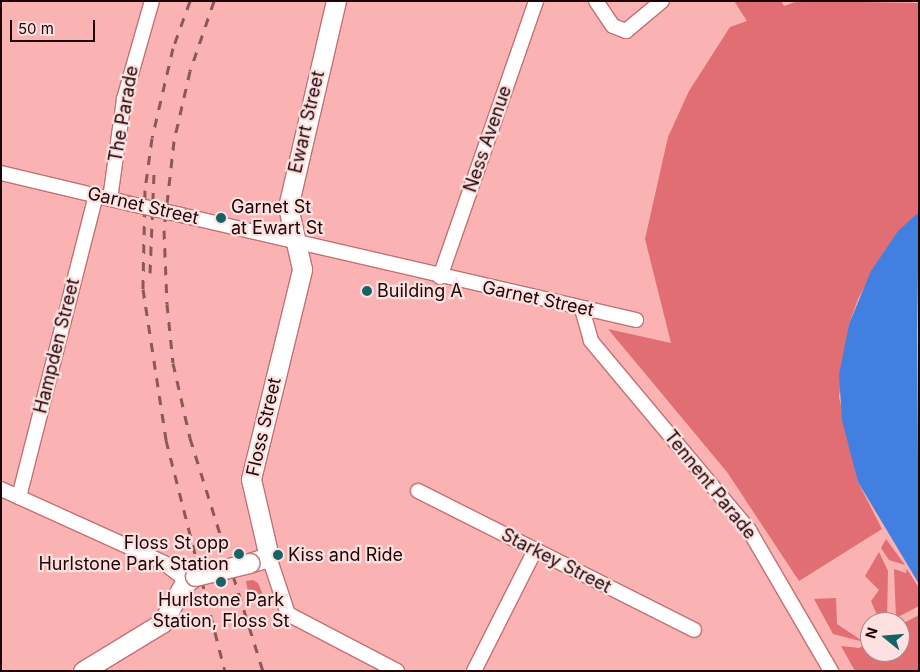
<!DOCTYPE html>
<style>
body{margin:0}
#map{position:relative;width:920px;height:672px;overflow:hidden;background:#fab2b2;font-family:Inter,sans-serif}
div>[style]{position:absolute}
.green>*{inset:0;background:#e16e73}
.water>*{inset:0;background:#4180e1}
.roads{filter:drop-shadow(1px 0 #c47072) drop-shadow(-1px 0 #c47072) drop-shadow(0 1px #c47072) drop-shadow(0 -1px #c47072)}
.street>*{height:14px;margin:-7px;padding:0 7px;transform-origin:7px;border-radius:7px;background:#fff}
.secondary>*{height:19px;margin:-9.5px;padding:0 9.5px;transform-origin:9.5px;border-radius:9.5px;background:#fff}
.rail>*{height:3px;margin-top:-1.5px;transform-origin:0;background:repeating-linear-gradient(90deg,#8a5859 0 9px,transparent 0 18px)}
.bridges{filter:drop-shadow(1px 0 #c47072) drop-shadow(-1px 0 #c47072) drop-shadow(0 1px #c47072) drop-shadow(0 -1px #c47072)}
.street-bridge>*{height:14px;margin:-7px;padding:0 7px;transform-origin:7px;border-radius:7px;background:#fff}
.secondary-bridge>*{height:19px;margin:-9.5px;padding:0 9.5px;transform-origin:9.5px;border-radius:9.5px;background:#fff}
.dots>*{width:14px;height:14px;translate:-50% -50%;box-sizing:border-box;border:2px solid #fde1e0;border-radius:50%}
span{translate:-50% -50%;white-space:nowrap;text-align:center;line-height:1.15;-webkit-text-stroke:4.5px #fde1e0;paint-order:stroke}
.street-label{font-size:18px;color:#200305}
.poi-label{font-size:18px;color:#200305}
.left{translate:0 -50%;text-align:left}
.right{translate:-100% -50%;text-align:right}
.frame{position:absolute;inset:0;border:2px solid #200305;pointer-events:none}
.north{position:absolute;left:860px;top:612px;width:50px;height:50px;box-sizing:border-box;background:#fde1e0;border:1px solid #a58888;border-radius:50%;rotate:287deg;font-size:14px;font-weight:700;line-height:20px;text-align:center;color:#200305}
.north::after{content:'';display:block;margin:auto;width:18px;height:22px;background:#146467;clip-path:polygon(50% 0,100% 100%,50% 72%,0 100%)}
.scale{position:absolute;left:10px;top:20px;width:85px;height:22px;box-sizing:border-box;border:2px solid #200305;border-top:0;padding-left:6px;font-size:15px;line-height:18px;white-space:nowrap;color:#200305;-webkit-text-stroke:4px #fde1e0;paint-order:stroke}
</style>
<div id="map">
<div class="green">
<i style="clip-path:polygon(734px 1px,781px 1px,784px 6px,798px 1px,919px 3px,919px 212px,885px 250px,858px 299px,849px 324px,839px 397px,858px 482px,882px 529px,799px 581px,727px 472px,608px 329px,671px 343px,645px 239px,668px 137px,689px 91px,730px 27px,747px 21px)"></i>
<i style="clip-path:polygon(886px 539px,905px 565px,889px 560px,881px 548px)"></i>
<i style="clip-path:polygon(879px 552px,888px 571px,887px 622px,880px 622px,871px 601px,879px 590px,865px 576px)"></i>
<i style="clip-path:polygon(894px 569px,906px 573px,907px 569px,919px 588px,919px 606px,896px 618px)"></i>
<i style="clip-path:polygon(253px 580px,258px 583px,264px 597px,248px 592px,246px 581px)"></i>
<i style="clip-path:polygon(836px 598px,837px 624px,864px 642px,833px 634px,814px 599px)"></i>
<i style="clip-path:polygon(919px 615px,919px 671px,855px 671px,841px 646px,859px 648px,870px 642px,870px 652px,900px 652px,900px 625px)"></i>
</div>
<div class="water">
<i style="clip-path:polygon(919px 212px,917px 333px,919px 584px,858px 482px,842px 420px,839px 375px,849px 324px,871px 271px,898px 231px)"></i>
</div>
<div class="roads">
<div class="street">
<i style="left:596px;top:1px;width:30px;rotate:56deg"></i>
<i style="left:613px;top:26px;width:14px;rotate:21deg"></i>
<i style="left:626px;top:31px;width:47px;rotate:-39.8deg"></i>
<i style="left:1px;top:173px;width:134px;rotate:13.4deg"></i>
<i style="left:110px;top:199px;width:101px;rotate:-82deg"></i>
<i style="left:124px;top:99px;width:102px;rotate:-74.1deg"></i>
<i style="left:181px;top:215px;width:467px;rotate:13deg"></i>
<i style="left:440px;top:277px;width:292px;rotate:-70.8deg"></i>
<i style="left:582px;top:309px;width:33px;rotate:74deg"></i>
<i style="left:591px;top:341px;width:246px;rotate:50.1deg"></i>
<i style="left:749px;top:530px;width:163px;rotate:59.8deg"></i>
<i style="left:1px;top:489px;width:179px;rotate:24.4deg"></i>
<i style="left:164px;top:563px;width:29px;rotate:38deg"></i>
<i style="left:418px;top:491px;width:309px;rotate:26.7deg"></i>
<i style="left:19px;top:497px;width:312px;rotate:-75.7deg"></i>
<i style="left:269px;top:557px;width:60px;rotate:71.6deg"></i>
<i style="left:288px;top:614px;width:123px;rotate:27.6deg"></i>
<i style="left:474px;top:671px;width:136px;rotate:-63.2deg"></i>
</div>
<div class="secondary">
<i style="left:249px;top:563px;width:21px;rotate:-17deg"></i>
<i style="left:269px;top:557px;width:80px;rotate:-103deg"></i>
<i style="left:251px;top:479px;width:216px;rotate:-76.3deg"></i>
<i style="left:302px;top:269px;width:64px;rotate:-102.7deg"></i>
<i style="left:288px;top:207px;width:212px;rotate:-76.9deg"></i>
<i style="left:83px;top:671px;width:92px;rotate:-31.3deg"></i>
<i style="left:162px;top:623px;width:45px;rotate:-60.6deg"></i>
<i style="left:184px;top:584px;width:14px;rotate:-36deg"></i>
</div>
</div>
<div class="rail">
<i style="left:190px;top:1px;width:50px;rotate:109.9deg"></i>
<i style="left:173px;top:48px;width:92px;rotate:103.1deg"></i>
<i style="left:152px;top:138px;width:52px;rotate:97.7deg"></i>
<i style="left:145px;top:190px;width:99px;rotate:91.2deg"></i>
<i style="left:143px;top:289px;width:153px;rotate:81.3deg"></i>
<i style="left:166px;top:440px;width:238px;rotate:75.7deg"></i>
<i style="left:214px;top:1px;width:74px;rotate:108.9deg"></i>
<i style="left:190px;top:71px;width:72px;rotate:102.9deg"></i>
<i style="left:174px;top:141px;width:90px;rotate:96.4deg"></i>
<i style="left:164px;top:230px;width:74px;rotate:87.7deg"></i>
<i style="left:167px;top:304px;width:59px;rotate:84.2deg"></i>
<i style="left:173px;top:363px;width:77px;rotate:77.2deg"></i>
<i style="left:190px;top:438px;width:244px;rotate:72.6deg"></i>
<i style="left:150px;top:273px;width:100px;rotate:-87.7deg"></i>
</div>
<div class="bridges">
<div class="street-bridge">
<i style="left:131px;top:204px;width:51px;rotate:12.4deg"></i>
</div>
<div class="secondary-bridge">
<i style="left:195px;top:576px;width:56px;rotate:-13.5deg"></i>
</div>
</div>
<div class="dots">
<i style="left:221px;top:218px;background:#146467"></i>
<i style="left:367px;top:291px;background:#146467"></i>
<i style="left:239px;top:554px;background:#146467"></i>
<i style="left:278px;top:555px;background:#146467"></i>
<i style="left:221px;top:582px;background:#146467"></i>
</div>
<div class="street-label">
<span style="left:124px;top:114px;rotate:-80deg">The Parade</span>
<span style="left:307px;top:122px;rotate:-77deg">Ewart Street</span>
<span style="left:488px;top:139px;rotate:-71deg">Ness Avenue</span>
<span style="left:143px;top:206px;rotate:13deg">Garnet Street</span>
<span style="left:538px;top:299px;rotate:12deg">Garnet Street</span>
<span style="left:57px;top:346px;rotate:-76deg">Hampden Street</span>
<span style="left:264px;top:427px;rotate:-77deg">Floss Street</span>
<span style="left:710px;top:485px;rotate:51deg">Tennent Parade</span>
<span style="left:556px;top:561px;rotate:27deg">Starkey Street</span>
</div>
<div class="poi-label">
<span class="left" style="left:231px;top:218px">Garnet St<br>at Ewart St</span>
<span class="left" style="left:377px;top:291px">Building A</span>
<span class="right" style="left:229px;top:554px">Floss St opp<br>Hurlstone Park Station</span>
<span class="left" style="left:288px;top:555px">Kiss and Ride</span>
<span style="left:221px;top:611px">Hurlstone Park<br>Station, Floss St</span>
</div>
<div class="frame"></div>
<div class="north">N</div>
<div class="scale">50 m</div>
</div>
